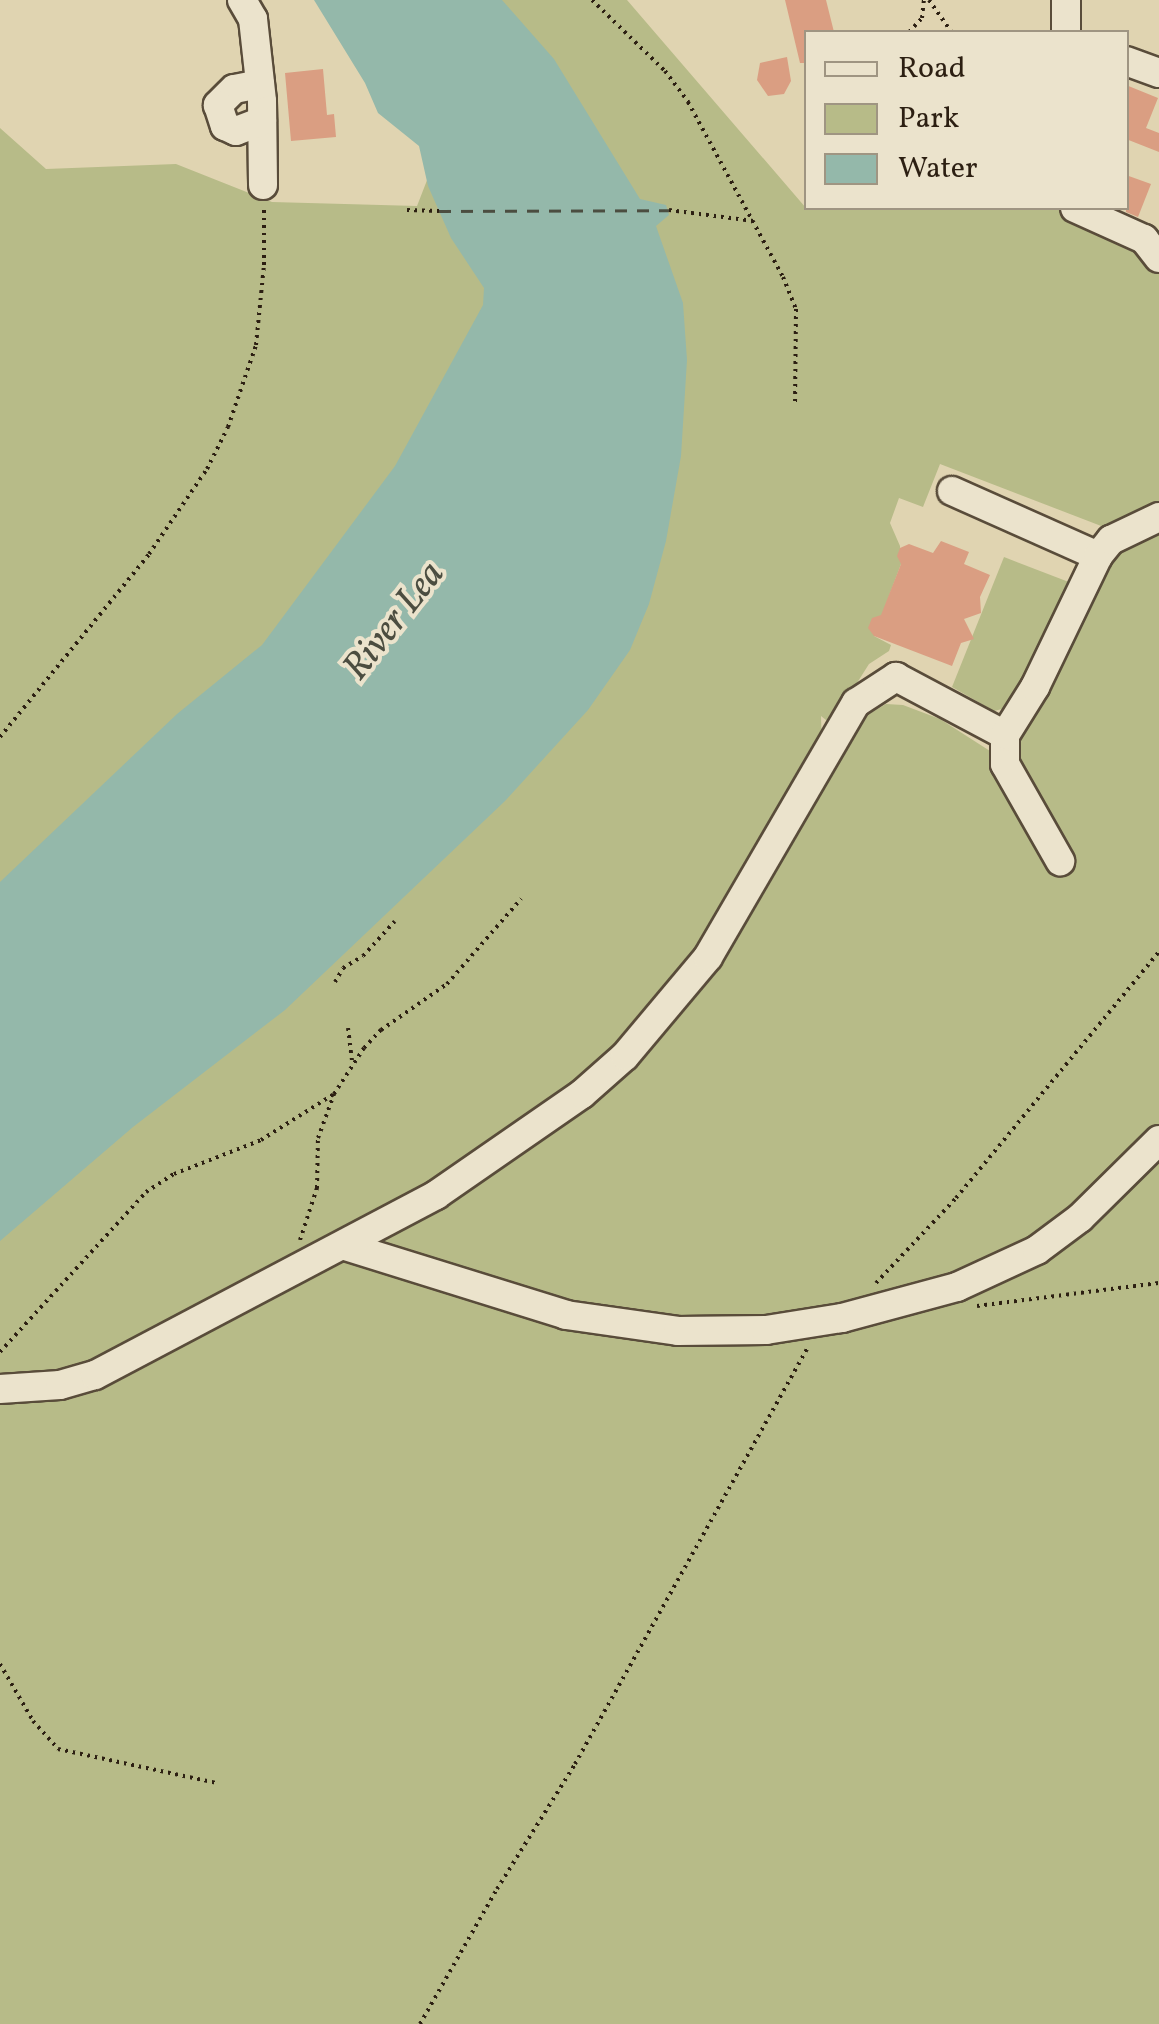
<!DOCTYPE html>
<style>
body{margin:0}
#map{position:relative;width:1159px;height:2024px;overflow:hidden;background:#e0d4b1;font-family:Vollkorn,serif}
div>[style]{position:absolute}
.green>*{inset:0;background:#b7bb88}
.water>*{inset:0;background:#94b8aa}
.ferry>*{height:2.5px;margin-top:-1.25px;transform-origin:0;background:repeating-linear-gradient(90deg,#4b4d40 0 12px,transparent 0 22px)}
.building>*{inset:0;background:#da9e82}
.path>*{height:4px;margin-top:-2px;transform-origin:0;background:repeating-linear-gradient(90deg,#2c1f12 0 2.5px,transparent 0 7.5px)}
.roads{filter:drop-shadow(2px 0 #594c3a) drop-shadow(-2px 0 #594c3a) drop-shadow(0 2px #594c3a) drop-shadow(0 -2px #594c3a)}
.minor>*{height:28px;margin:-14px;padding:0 14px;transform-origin:14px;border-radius:14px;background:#ebe3cc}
span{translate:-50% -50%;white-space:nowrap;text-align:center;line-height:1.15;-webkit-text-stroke:8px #ebe3cc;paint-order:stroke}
.water-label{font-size:38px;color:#4b4d40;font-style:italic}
.legend{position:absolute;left:804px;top:30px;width:325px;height:180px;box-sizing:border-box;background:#ebe3cc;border:2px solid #9f9582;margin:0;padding:12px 18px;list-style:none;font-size:30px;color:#2c1f12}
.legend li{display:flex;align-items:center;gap:20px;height:50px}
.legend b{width:50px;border:2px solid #9f9582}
</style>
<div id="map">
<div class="green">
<i style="clip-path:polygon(497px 0,627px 0,806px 208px,1059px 208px,1146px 253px,1159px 269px,1159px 507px,1109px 529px,940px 464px,923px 507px,899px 498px,890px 523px,900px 546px,901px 564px,874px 636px,891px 645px,889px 651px,869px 664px,831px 724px,821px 716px,822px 749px,626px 1066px,857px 721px,886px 704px,903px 705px,940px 719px,990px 751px,1002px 776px,1016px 756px,1028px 715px,1107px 554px,1159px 527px,1159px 2024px,0 2024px,0 128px,46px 169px,176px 164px,272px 202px,417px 206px)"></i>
<i style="clip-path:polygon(1004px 557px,1074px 584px,1010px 707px,994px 711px,952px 687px)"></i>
</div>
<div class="water">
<i style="clip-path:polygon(314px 0,502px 0,554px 59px,640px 199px,666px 205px,669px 215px,656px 226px,683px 303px,687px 360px,681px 456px,666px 541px,649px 604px,630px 650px,588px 710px,505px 801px,285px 1010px,133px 1127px,0 1241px,0 882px,177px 714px,262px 645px,395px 466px,483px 305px,484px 288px,451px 238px,428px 186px,419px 146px,378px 113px,365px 83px)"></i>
</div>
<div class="ferry">
<i style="left:439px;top:211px;width:230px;rotate:-0.2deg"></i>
</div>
<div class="building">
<i style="clip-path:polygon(785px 0,826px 0,834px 32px,806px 32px,806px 63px,800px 63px)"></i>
<i style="clip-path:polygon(787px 57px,791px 81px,784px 94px,768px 96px,757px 80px,760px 63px)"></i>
<i style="clip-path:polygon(323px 69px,327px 115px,334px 114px,336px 137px,291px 141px,285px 73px)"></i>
<i style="clip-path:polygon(1126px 85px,1158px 98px,1146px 128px,1159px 133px,1159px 152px,1126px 139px)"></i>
<i style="clip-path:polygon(1126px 175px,1151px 184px,1138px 217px,1126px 212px)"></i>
<i style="clip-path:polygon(941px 541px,969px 552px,964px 564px,990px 575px,980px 597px,981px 613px,964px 619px,974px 639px,961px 643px,952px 666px,874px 636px,868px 628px,872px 618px,881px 615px,901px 564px,897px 556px,900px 548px,909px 544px,933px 553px)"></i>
</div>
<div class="path">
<i style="left:592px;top:0;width:102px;rotate:44.2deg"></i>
<i style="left:665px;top:71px;width:39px;rotate:53deg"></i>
<i style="left:688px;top:102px;width:199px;rotate:61.5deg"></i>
<i style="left:783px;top:277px;width:35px;rotate:68deg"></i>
<i style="left:796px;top:309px;width:93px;rotate:90.6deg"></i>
<i style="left:929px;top:0;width:39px;rotate:55deg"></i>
<i style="left:909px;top:32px;width:19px;rotate:-47deg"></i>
<i style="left:922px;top:18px;width:18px;rotate:-84deg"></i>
<i style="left:407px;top:210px;width:32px;rotate:2deg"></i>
<i style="left:669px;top:210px;width:85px;rotate:7.5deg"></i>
<i style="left:0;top:737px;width:236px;rotate:-50.8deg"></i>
<i style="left:149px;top:554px;width:103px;rotate:-55.7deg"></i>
<i style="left:207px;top:469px;width:47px;rotate:-63.4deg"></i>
<i style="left:228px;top:427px;width:87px;rotate:-71.1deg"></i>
<i style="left:256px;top:345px;width:80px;rotate:-84.3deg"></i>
<i style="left:264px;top:265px;width:55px;rotate:-90deg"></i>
<i style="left:335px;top:982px;width:16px;rotate:-60deg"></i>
<i style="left:343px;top:968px;width:23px;rotate:-31deg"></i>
<i style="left:363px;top:956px;width:47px;rotate:-47.6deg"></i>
<i style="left:348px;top:1028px;width:34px;rotate:83deg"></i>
<i style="left:300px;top:1240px;width:55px;rotate:-71.9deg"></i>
<i style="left:317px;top:1188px;width:50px;rotate:-88.9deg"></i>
<i style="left:318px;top:1138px;width:47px;rotate:-70deg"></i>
<i style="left:334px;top:1094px;width:55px;rotate:-56.9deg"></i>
<i style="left:364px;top:1048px;width:25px;rotate:-47deg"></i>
<i style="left:381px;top:1030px;width:80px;rotate:-34.9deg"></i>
<i style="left:447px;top:984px;width:113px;rotate:-49deg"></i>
<i style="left:876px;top:1283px;width:117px;rotate:-46.7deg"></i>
<i style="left:956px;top:1198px;width:319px;rotate:-50.5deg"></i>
<i style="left:977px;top:1306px;width:183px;rotate:-7.2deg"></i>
<i style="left:0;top:1352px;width:217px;rotate:-47.6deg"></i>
<i style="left:146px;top:1192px;width:33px;rotate:-33deg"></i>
<i style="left:174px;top:1174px;width:93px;rotate:-21.3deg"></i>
<i style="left:261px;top:1140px;width:86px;rotate:-32.2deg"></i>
<i style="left:0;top:1664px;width:66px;rotate:59.9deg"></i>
<i style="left:33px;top:1721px;width:38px;rotate:48deg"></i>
<i style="left:58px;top:1749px;width:163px;rotate:12.1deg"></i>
<i style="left:420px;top:2024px;width:155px;rotate:-60.3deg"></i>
<i style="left:497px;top:1889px;width:147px;rotate:-58deg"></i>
<i style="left:575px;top:1764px;width:478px;rotate:-60.8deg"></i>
</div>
<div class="roads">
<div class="minor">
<i style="left:242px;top:0;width:22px;rotate:60deg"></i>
<i style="left:253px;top:19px;width:82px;rotate:83.7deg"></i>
<i style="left:262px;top:101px;width:84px;rotate:89.3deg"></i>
<i style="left:1066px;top:0;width:32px;rotate:90deg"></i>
<i style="left:1126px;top:61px;width:35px;rotate:20deg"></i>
<i style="left:260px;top:84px;width:26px;rotate:169deg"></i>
<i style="left:234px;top:89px;width:23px;rotate:135deg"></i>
<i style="left:218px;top:105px;width:22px;rotate:72deg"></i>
<i style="left:225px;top:126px;width:12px;rotate:24deg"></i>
<i style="left:236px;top:131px;width:28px;rotate:-21deg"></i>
<i style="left:1075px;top:208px;width:76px;rotate:24.2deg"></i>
<i style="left:1144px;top:239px;width:24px;rotate:52deg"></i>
<i style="left:952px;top:491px;width:160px;rotate:24deg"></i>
<i style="left:1005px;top:735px;width:29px;rotate:90deg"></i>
<i style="left:1005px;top:764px;width:112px;rotate:60.4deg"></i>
<i style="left:345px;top:1246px;width:232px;rotate:17.3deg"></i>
<i style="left:566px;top:1315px;width:113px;rotate:8.1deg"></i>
<i style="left:678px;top:1331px;width:88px;rotate:-0.7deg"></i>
<i style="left:766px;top:1330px;width:77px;rotate:-9deg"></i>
<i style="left:842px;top:1318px;width:119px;rotate:-15.1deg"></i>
<i style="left:957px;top:1287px;width:88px;rotate:-24.8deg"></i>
<i style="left:1037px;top:1250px;width:54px;rotate:-36.7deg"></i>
<i style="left:1080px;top:1218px;width:111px;rotate:-44.6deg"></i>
<i style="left:0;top:1389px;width:60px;rotate:-3.8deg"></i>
<i style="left:60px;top:1385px;width:36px;rotate:-16deg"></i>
<i style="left:95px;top:1375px;width:386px;rotate:-27.8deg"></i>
<i style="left:436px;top:1195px;width:178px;rotate:-34.7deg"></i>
<i style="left:582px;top:1094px;width:57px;rotate:-41.5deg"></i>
<i style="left:625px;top:1056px;width:129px;rotate:-50deg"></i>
<i style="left:708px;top:957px;width:294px;rotate:-59.8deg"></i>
<i style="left:856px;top:703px;width:48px;rotate:-33deg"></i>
<i style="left:896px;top:677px;width:123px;rotate:28deg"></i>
<i style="left:1005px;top:735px;width:57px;rotate:-58deg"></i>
<i style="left:1035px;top:687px;width:145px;rotate:-64.3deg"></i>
<i style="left:1098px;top:556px;width:21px;rotate:-51deg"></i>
<i style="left:1111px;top:540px;width:53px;rotate:-25.6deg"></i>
</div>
</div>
<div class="water-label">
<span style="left:395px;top:622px;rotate:-52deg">River Lea</span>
</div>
<ul class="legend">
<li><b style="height:12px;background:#ebe3cc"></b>Road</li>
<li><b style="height:28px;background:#b7bb88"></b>Park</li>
<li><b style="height:28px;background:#94b8aa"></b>Water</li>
</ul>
</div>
